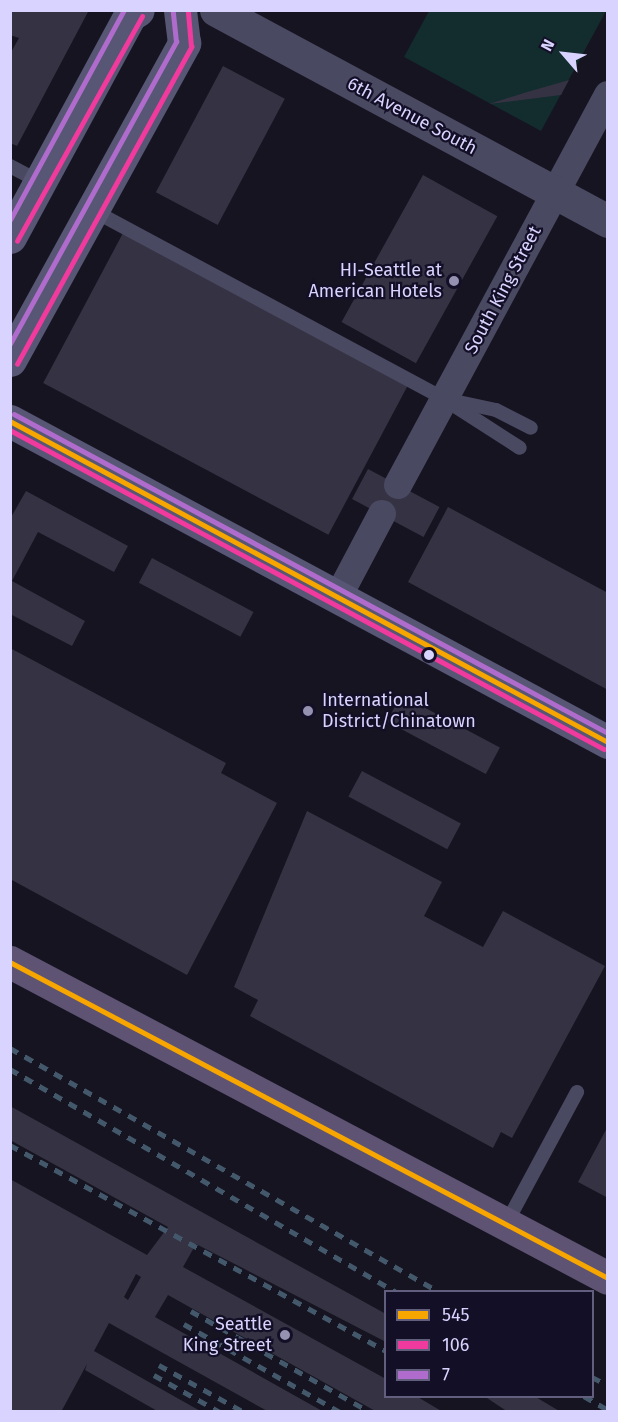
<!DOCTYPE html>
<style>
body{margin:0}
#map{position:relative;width:618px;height:1422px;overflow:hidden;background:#161421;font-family:"Fira Sans",sans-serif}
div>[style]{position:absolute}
.green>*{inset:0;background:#132c2d}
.building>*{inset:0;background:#343243;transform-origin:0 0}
.service>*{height:14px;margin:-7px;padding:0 7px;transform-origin:7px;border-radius:7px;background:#4a4962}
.minor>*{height:28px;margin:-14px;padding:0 14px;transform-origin:14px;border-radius:14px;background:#4a4962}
.tertiary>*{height:33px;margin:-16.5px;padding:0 16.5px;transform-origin:16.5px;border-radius:16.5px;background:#4a4962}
.secondary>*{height:33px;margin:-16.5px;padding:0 16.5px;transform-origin:16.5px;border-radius:16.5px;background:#575674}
.primary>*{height:33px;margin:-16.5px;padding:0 16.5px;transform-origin:16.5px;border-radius:16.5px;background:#5e5373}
.rail>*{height:4.5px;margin-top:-2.25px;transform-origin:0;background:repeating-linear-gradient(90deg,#43596b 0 9px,transparent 0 17px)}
.bus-1>*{height:4.5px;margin:-2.25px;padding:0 2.25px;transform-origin:2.25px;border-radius:2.25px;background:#f7a600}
.bus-2>*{height:4.5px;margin:-2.25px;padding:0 2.25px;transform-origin:2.25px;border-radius:2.25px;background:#f13a9d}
.bus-3>*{height:4.5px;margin:-2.25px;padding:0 2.25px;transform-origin:2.25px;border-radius:2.25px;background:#b06ccc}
.dots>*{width:16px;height:16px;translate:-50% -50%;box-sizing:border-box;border:3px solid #130f26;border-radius:50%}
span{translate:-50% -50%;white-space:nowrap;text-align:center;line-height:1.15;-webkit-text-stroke:4.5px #130f26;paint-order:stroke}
.street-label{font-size:18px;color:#d9d4ff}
.poi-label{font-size:18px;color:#d9d4ff}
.right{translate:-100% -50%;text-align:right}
.left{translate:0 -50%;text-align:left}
.frame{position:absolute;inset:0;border:12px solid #d9d4ff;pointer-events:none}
.legend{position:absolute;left:384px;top:1290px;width:210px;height:108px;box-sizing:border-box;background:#130f26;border:2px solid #625e7d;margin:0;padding:8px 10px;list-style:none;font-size:18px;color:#d9d4ff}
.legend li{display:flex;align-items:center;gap:12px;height:30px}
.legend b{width:30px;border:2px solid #625e7d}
.north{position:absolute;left:534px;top:24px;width:60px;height:60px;-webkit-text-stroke:4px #130f26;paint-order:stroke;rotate:298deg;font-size:16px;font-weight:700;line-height:24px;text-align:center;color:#d9d4ff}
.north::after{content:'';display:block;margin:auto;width:21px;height:27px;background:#d9d4ff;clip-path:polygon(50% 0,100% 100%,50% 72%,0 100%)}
</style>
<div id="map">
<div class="green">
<i style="clip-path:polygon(429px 11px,606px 11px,541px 131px,404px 57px)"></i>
</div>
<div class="building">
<i style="clip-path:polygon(10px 10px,89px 10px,17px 146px,10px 143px,10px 54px,19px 38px,10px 35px)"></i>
<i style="left:223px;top:66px;width:70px;height:143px;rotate:28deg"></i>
<i style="clip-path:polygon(569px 80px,561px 95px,489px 104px,527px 92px)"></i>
<i style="left:423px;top:175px;width:85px;height:168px;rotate:29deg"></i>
<i style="left:123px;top:233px;width:323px;height:170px;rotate:28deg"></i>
<i style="left:368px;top:469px;width:81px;height:34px;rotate:28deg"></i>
<i style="clip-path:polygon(26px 491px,128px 546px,114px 572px,38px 532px,12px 581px,85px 621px,72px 646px,10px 614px,10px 519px)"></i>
<i style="clip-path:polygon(448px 507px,608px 593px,608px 690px,408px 582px)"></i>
<i style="left:152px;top:558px;width:115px;height:28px;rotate:28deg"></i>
<i style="clip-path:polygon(10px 648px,226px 763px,221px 773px,277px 803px,187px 975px,10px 879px)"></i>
<i style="left:401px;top:695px;width:112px;height:30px;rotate:28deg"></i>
<i style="left:362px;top:771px;width:112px;height:29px;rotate:28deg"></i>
<i style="clip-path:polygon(307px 811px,442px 882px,424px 916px,483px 947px,503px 911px,605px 966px,512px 1138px,501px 1132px,493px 1148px,250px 1016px,258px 1000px,234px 987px)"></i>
<i style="clip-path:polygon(evenodd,10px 1106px,386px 1314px,386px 1342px,196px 1244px,183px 1267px,386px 1379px,386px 1396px,416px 1396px,443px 1412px,377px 1412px,168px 1295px,155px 1317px,324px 1412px,269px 1412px,109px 1323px,94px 1351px,202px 1412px,159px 1412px,85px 1370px,87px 1364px,61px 1412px,10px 1412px,10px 1179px,147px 1255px,168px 1227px,10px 1140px,10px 1106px,136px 1274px,141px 1277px,128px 1300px,124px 1297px,136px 1274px)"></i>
<i style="clip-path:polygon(608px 1126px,608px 1198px,578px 1182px)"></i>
<i style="clip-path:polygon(484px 1396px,534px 1396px,561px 1412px,508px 1412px)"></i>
</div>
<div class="service">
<i style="left:10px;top:166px;width:34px;rotate:28deg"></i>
<i style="left:94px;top:211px;width:397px;rotate:28.2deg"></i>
<i style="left:444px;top:399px;width:90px;rotate:32.8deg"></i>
<i style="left:449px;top:400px;width:48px;rotate:12deg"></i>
<i style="left:496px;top:410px;width:39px;rotate:27deg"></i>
<i style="left:506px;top:1224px;width:150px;rotate:-61.7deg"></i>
</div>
<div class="minor">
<i style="left:398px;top:485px;width:443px;rotate:-61.7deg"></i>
<i style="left:338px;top:597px;width:94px;rotate:-62.1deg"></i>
</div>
<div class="tertiary">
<i style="left:216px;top:10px;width:445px;rotate:28.3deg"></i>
</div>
<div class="secondary">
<i style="left:10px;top:237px;width:252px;rotate:-61.6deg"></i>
<i style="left:130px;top:15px;width:9px;rotate:-32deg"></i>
<i style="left:10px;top:360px;width:362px;rotate:-61.2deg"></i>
<i style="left:184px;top:43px;width:33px;rotate:-97deg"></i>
<i style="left:10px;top:421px;width:679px;rotate:28.23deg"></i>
</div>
<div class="primary">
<i style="left:10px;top:962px;width:676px;rotate:27.85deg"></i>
</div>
<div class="rail">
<i style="left:10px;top:1048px;width:494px;rotate:29.6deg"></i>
<i style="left:10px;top:1069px;width:446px;rotate:30deg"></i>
<i style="left:10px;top:1145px;width:429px;rotate:28.7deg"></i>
<i style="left:191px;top:1311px;width:206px;rotate:29.4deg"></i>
<i style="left:184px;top:1324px;width:179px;rotate:29.4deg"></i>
<i style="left:159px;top:1365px;width:97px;rotate:28.9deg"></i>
<i style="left:154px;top:1375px;width:76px;rotate:29.3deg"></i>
<i style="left:592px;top:1377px;width:18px;rotate:27deg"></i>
<i style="left:584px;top:1396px;width:28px;rotate:30deg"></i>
</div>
<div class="bus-1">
<i style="left:10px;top:421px;width:679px;rotate:28.23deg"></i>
<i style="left:10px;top:962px;width:676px;rotate:27.85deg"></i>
</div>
<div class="bus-2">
<i style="left:17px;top:241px;width:257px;rotate:-60.9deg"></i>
<i style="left:17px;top:364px;width:362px;rotate:-61.2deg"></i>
<i style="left:191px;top:47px;width:37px;rotate:-95deg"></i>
<i style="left:10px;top:430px;width:674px;rotate:28.24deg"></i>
</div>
<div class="bus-3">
<i style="left:10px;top:220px;width:239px;rotate:-61.5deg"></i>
<i style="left:10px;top:344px;width:345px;rotate:-61.2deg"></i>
<i style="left:176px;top:42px;width:31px;rotate:-96deg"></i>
<i style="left:14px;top:414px;width:674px;rotate:28.24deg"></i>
</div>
<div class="dots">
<i style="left:454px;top:281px;background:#9591b1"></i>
<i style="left:429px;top:655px;background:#d9d4ff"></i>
<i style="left:308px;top:711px;background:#9591b1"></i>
<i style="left:285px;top:1335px;background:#9591b1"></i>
</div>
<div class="street-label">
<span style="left:412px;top:116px;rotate:28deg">6th Avenue South</span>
<span style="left:503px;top:290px;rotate:-62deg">South King Street</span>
</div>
<div class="poi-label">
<span class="right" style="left:442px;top:281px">HI-Seattle at<br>American Hotels</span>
<span class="left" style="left:322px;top:711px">International<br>District/Chinatown</span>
<span class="right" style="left:272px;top:1335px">Seattle<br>King Street</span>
</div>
<div class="frame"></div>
<ul class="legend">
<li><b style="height:8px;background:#f7a600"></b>545</li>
<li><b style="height:8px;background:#f13a9d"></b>106</li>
<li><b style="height:8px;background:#b06ccc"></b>7</li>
</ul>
<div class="north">N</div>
</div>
